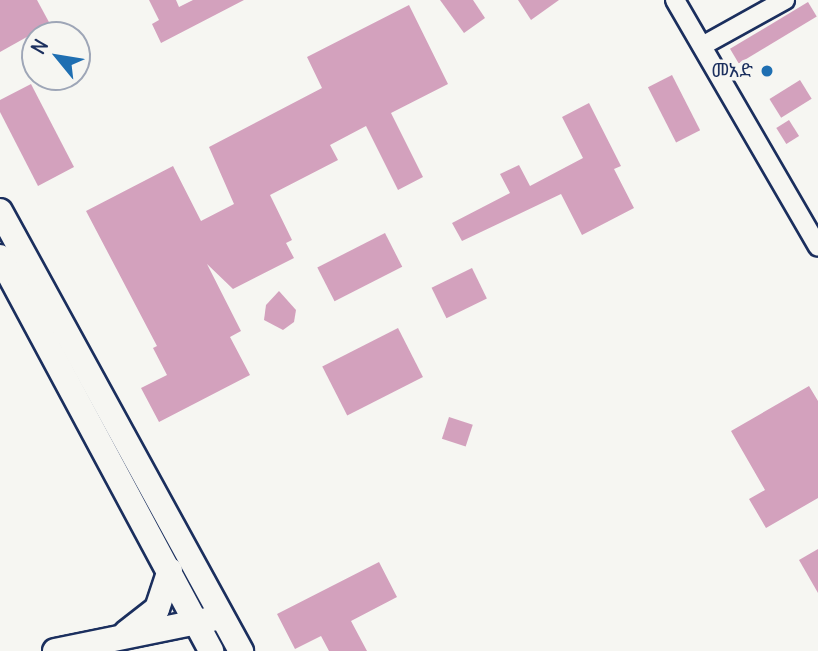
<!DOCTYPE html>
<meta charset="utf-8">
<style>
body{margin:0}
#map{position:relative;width:818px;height:651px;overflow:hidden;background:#f6f6f2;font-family:Delius,"Noto Sans Ethiopic",sans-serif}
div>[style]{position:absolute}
.building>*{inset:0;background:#d3a1bd;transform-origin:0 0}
.roads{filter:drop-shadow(2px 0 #1b2f5e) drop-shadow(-2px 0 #1b2f5e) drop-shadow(0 2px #1b2f5e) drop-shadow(0 -2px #1b2f5e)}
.street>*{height:18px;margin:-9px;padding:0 9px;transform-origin:9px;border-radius:9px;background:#f6f6f2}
.secondary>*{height:24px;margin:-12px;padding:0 12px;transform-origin:12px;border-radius:12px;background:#f6f6f2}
.dots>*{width:19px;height:19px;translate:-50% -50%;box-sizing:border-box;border:4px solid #f6f6f2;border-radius:50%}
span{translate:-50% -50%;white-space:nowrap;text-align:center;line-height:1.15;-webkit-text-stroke:7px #f6f6f2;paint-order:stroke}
.poi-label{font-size:19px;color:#1b2f5e}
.right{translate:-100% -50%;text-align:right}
.north{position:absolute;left:21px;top:21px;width:70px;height:70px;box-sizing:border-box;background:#f6f6f2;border:2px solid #9ea6b7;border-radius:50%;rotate:300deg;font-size:19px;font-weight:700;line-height:28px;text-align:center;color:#1b2f5e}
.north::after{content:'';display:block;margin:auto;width:24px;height:32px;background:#1f6fb2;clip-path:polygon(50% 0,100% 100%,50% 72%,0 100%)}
</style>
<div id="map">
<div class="building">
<i style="clip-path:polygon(0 0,37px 0,50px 24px,0 52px)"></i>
<i style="clip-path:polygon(149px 0,176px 0,179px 7px,193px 0,244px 0,161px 43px,152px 24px,159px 20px)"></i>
<i style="clip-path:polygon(440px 0,473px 0,485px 18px,464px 33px)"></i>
<i style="clip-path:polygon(518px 0,559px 0,531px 20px)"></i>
<i style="left:808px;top:2px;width:17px;height:91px;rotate:59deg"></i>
<i style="clip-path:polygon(409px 5px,448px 84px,391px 113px,423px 177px,398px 190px,366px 126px,330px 145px,338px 160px,270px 195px,292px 240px,286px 243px,294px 258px,233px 289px,207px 264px,241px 331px,230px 337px,250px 375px,159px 422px,141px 388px,167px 375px,153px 348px,157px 346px,86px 211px,173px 166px,201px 221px,234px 204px,209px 147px,322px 88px,307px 57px)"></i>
<i style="left:672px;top:75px;width:62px;height:27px;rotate:63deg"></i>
<i style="left:800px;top:80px;width:22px;height:36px;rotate:58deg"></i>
<i style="clip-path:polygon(31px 84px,74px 167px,38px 186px,0 112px,0 100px)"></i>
<i style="clip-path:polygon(589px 103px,621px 166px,614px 169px,634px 208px,582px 235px,561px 194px,462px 241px,452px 223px,510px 193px,500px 174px,519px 165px,530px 186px,583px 158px,562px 117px)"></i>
<i style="left:789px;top:120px;width:19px;height:15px;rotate:58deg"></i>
<i style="left:385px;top:233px;width:38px;height:76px;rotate:63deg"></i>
<i style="left:472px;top:268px;width:34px;height:45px;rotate:64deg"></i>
<i style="clip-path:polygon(279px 291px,296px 310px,294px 322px,283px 330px,264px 320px,266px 305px)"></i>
<i style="left:398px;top:328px;width:55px;height:85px;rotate:63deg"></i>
<i style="clip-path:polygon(809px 386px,818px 401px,818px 498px,766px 528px,749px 499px,765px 490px,731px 431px)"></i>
<i style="left:449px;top:417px;width:25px;height:23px;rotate:18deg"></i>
<i style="clip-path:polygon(818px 549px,818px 593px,799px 560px)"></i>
<i style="clip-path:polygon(379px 562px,397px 597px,351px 621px,367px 651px,329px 651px,321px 636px,295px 649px,277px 614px)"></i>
</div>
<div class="roads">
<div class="street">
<i style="left:675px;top:0;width:285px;rotate:59.9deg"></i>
<i style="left:702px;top:46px;width:95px;rotate:-29deg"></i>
</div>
<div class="secondary">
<i style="left:0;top:211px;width:502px;rotate:61.29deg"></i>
<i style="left:0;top:257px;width:447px;rotate:61.8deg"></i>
<i style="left:126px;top:633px;width:39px;rotate:-38deg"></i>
<i style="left:157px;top:609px;width:41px;rotate:-71.6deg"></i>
<i style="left:55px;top:651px;width:160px;rotate:-11.5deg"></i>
</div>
</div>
<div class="dots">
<i style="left:767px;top:71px;background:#1f6fb2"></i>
</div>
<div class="poi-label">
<span class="right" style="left:753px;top:71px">መአድ</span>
</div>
<div class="north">N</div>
</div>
